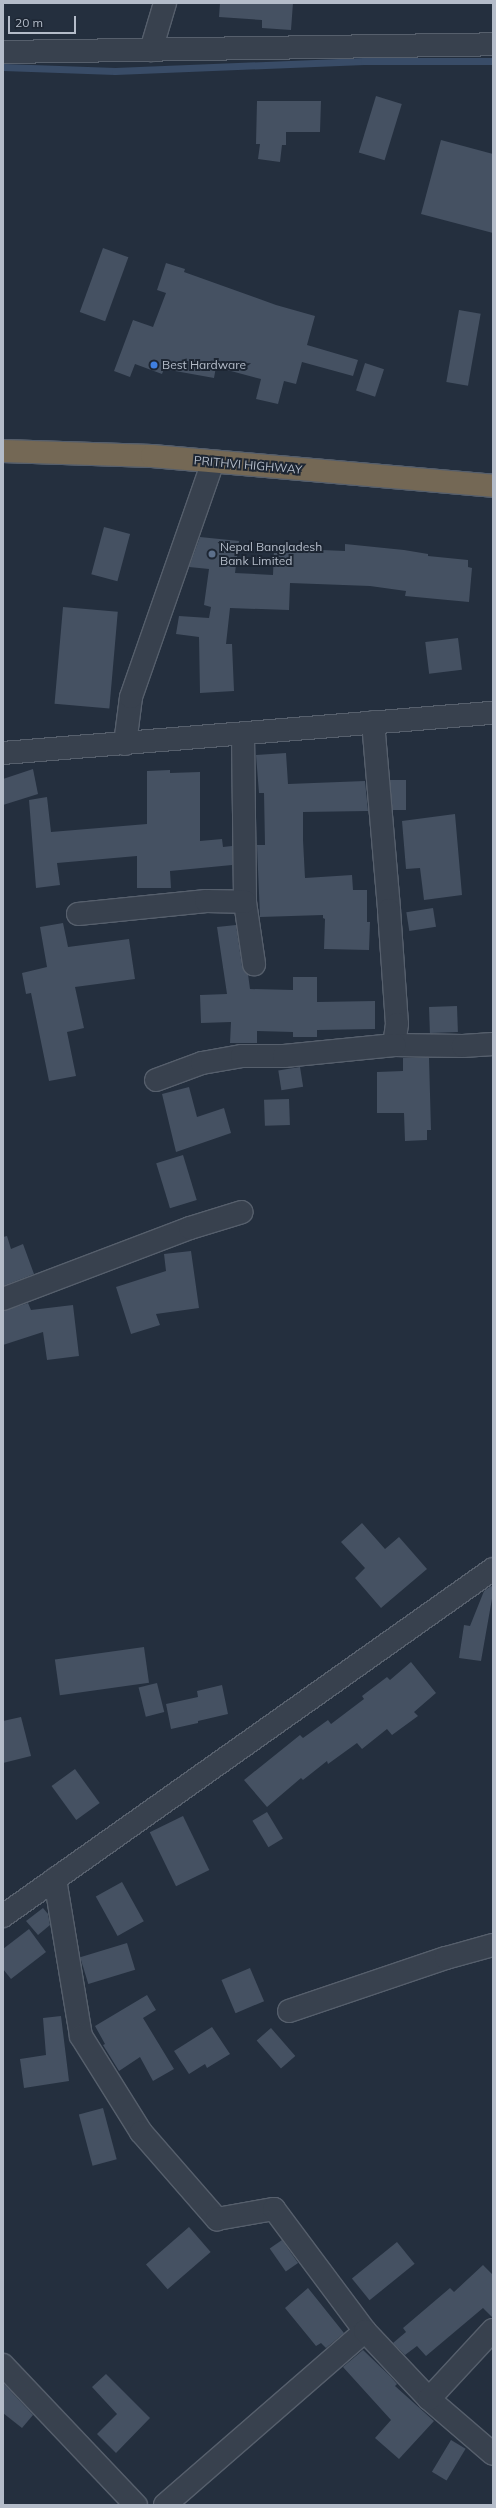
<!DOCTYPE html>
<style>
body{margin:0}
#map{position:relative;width:496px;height:2508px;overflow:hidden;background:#242f3e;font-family:Mulish,sans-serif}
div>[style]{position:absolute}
.stream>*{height:7px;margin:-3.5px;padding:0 3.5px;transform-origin:3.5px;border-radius:3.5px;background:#394c67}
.building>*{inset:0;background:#455162;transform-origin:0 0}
.roads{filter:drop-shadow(1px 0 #565f6c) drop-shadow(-1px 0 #565f6c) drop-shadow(0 1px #565f6c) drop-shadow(0 -1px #565f6c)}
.street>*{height:22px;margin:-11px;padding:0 11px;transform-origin:11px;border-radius:11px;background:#38414e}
.highway>*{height:22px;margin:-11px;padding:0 11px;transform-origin:11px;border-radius:11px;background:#746855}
.dots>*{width:11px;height:11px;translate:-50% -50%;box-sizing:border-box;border:2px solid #1d2633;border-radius:50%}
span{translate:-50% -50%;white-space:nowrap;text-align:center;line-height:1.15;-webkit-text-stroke:4px #1d2633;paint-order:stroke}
.poi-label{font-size:12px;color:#b4bcc9}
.left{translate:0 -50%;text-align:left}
.street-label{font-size:12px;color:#b4bcc9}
.frame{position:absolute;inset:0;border:4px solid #b4bcc9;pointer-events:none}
.scale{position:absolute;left:8px;top:16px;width:68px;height:18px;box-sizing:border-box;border:2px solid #b4bcc9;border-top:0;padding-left:5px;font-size:12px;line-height:14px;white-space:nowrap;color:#b4bcc9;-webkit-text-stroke:3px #1d2633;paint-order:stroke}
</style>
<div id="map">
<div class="stream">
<i style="left:3px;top:67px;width:112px;rotate:2deg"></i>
<i style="left:115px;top:71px;width:249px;rotate:-2.3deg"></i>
<i style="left:364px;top:61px;width:129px"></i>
</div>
<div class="building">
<i style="clip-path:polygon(220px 3px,293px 3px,291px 30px,262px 28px,262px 20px,219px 17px)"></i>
<i style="left:376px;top:96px;width:27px;height:59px;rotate:17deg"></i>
<i style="clip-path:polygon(257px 101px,321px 101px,320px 132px,286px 132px,286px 145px,282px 145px,280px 162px,258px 159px,260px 144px,256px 144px)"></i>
<i style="clip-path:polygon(441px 140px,493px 154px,493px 233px,421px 214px)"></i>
<i style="left:103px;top:248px;width:27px;height:68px;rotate:20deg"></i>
<i style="clip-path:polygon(166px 263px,185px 269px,184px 272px,276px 305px,315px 316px,307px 345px,358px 360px,353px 376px,302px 362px,296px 384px,284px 381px,278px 404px,256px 399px,261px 379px,216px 367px,214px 378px,164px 369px,162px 374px,135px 364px,130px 377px,114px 371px,133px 320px,153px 327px,166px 293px,157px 290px)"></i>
<i style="left:459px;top:310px;width:22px;height:73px;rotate:10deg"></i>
<i style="left:365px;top:363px;width:20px;height:29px;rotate:18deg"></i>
<i style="left:104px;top:527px;width:27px;height:49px;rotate:15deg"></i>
<i style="clip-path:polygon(200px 537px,239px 541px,235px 573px,273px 575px,274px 548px,345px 551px,345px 544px,404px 550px,428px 554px,428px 556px,468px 560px,468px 567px,472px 568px,469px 602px,405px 596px,406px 591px,370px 586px,290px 583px,289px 610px,230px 608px,226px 644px,232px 644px,234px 691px,200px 693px,199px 637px,176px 634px,179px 616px,209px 618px,211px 607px,204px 605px,209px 569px,189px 567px)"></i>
<i style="left:63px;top:607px;width:55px;height:97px;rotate:5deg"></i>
<i style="left:458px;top:638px;width:32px;height:33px;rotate:83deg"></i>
<i style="clip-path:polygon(286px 753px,288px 784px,365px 781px,368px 811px,303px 812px,303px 840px,305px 878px,352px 875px,353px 890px,367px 890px,367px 922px,370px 922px,369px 950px,324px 949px,325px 919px,323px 918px,323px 915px,260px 917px,257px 845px,265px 845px,264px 793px,259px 793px,256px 755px)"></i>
<i style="clip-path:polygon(33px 769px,38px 794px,3px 805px,3px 779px)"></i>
<i style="clip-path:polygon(170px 770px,170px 773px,200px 772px,200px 841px,222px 839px,223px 847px,232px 846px,232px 865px,170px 871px,171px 888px,137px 888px,137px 856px,57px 863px,60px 885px,36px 888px,29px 800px,47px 797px,51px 832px,147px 824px,147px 771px)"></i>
<i style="left:390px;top:780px;width:16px;height:30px"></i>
<i style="clip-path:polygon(455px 814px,462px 895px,424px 900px,420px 868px,406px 869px,402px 821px)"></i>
<i style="left:433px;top:908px;width:19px;height:27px;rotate:81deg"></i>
<i style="clip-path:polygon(63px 923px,68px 947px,129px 939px,135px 979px,75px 987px,84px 1028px,67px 1032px,76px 1076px,49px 1081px,31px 993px,26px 994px,22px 973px,47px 967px,40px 927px)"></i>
<i style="clip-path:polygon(236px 925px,242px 966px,248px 974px,250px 989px,293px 990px,293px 977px,317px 977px,317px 1002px,375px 1001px,375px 1029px,317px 1030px,317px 1037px,293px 1037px,293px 1032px,257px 1031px,257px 1043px,230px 1043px,231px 1022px,201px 1023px,200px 995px,227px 994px,217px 927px)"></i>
<i style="left:457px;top:1006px;width:26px;height:28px;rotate:88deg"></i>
<i style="clip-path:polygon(403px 1058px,429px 1058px,431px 1130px,427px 1130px,427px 1140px,405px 1141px,404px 1113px,377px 1113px,377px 1072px,403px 1071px)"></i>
<i style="left:300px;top:1067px;width:20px;height:22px;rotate:81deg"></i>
<i style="clip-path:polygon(189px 1087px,197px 1117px,224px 1108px,231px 1133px,176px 1152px,162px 1094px)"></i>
<i style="left:289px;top:1099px;width:26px;height:25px;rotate:88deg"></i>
<i style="left:183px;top:1155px;width:47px;height:28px;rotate:73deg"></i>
<i style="clip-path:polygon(7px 1236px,11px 1249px,23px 1244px,34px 1274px,3px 1286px,3px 1237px)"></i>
<i style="clip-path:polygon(191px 1251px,199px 1308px,156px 1314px,160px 1325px,131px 1334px,116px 1287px,166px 1271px,164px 1254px)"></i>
<i style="clip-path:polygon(28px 1303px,31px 1310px,73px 1305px,79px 1356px,47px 1360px,43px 1332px,3px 1345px,3px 1311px)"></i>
<i style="clip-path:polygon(362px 1523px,385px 1549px,399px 1537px,427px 1569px,381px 1608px,355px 1578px,365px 1568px,341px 1542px)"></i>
<i style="clip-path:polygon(491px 1586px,493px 1587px,493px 1593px,481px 1661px,459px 1658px,464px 1625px,470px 1626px,484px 1591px)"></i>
<i style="left:144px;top:1647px;width:36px;height:90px;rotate:82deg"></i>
<i style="clip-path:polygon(411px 1662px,436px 1693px,414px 1712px,418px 1716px,392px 1735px,387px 1729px,362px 1749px,357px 1743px,328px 1764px,327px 1761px,303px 1780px,301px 1778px,267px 1807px,244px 1780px,300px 1735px,303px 1738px,328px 1720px,331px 1724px,364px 1699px,362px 1696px,387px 1677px,390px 1680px)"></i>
<i style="left:157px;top:1683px;width:30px;height:19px;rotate:76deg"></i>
<i style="clip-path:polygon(222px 1685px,228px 1714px,198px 1721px,198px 1723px,171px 1729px,166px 1704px,198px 1697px,197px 1691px)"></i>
<i style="clip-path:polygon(21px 1717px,31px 1756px,3px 1763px,3px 1721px)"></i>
<i style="left:75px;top:1769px;width:42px;height:29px;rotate:54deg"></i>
<i style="left:267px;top:1812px;width:31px;height:17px;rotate:59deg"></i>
<i style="left:183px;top:1816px;width:60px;height:37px;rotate:64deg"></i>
<i style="left:122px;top:1882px;width:45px;height:30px;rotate:61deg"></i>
<i style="clip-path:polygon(43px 1908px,48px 1914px,50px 1925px,38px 1935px,26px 1921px)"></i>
<i style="clip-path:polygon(29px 1929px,46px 1952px,11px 1979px,3px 1969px,3px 1949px)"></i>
<i style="left:127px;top:1943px;width:28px;height:49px;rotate:73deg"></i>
<i style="left:250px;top:1968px;width:36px;height:31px;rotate:67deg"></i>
<i style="clip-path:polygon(147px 1995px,156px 2010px,143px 2018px,174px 2069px,153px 2081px,140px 2057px,119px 2071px,103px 2045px,105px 2044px,95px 2026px)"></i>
<i style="clip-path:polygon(61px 2016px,69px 2081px,24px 2088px,20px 2059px,46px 2055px,43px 2018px)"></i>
<i style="clip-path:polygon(212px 2027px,230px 2054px,207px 2068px,205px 2064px,189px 2074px,174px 2051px)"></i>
<i style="left:271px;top:2028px;width:37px;height:19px;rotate:49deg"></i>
<i style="left:103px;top:2108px;width:53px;height:25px;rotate:75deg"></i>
<i style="left:189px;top:2227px;width:33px;height:57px;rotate:49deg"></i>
<i style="left:282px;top:2240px;width:28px;height:15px;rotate:55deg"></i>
<i style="left:397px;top:2242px;width:28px;height:58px;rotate:51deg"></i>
<i style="clip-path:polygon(483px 2265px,493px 2275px,493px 2318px,483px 2308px,426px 2356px,417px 2346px,405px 2355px,393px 2343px,406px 2332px,403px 2328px,450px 2288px,454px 2292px)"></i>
<i style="clip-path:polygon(308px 2288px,344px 2333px,326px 2348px,321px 2343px,316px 2346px,285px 2308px)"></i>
<i style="clip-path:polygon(363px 2350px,390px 2376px,397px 2384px,395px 2386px,434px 2421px,399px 2459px,375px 2438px,391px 2420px,343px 2367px)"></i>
<i style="clip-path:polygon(106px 2374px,150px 2418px,116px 2453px,97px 2434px,117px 2414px,92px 2387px)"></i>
<i style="clip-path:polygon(3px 2383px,33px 2415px,22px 2428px,3px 2413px)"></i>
<i style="left:451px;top:2440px;width:17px;height:37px;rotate:31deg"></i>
</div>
<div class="roads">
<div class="street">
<i style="left:151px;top:50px;width:49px;rotate:-73.4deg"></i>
<i style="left:3px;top:52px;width:490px;rotate:-0.9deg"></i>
<i style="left:373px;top:722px;width:189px;rotate:85.1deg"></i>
<i style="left:389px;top:910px;width:114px;rotate:86deg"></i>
<i style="left:397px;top:1024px;width:21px;rotate:98deg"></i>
<i style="left:394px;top:1045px;width:69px;rotate:0.8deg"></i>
<i style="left:463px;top:1046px;width:30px;rotate:-4deg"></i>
<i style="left:243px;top:734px;width:168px;rotate:89.3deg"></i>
<i style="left:245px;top:902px;width:63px;rotate:81.7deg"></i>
<i style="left:125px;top:744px;width:47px;rotate:-82.7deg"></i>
<i style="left:131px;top:697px;width:249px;rotate:-70.8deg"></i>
<i style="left:3px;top:753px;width:492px;rotate:-4.7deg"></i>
<i style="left:78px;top:914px;width:129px;rotate:-5.8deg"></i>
<i style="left:206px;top:901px;width:39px;rotate:1deg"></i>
<i style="left:156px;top:1080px;width:49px;rotate:-20.3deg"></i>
<i style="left:202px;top:1063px;width:41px;rotate:-9.9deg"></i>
<i style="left:242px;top:1056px;width:42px"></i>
<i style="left:284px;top:1056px;width:111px;rotate:-5.7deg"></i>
<i style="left:3px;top:1299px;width:200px;rotate:-20.8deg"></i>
<i style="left:190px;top:1228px;width:54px;rotate:-17.1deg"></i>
<i style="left:55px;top:1879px;width:159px;rotate:80.6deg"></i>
<i style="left:81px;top:2036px;width:113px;rotate:58deg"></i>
<i style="left:141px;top:2132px;width:116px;rotate:48.9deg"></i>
<i style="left:217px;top:2219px;width:58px;rotate:-10deg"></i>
<i style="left:274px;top:2209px;width:152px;rotate:53.3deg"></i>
<i style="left:365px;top:2331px;width:265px;rotate:139deg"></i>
<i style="left:3px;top:1916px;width:600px;rotate:-35.3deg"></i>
<i style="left:289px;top:2011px;width:166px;rotate:-18.7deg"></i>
<i style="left:446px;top:1958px;width:49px;rotate:-15.5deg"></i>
<i style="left:365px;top:2331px;width:93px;rotate:46.7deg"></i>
<i style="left:429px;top:2399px;width:84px;rotate:40.7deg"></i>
<i style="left:3px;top:2365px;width:193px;rotate:46.5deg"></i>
<i style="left:429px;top:2399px;width:94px;rotate:-47.2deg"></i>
</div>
<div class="highway">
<i style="left:3px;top:451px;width:149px;rotate:1.9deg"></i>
<i style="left:152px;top:456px;width:342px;rotate:5deg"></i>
</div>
</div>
<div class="dots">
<i style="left:154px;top:365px;background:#3f7fe0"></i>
<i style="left:212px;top:554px;background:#5c6f8a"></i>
</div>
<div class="poi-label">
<span class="left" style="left:162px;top:365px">Best Hardware</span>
<span class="left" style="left:220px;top:554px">Nepal Bangladesh<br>Bank Limited</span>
</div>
<div class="street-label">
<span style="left:248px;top:465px;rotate:5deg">PRITHVI HIGHWAY</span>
</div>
<div class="frame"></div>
<div class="scale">20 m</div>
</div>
